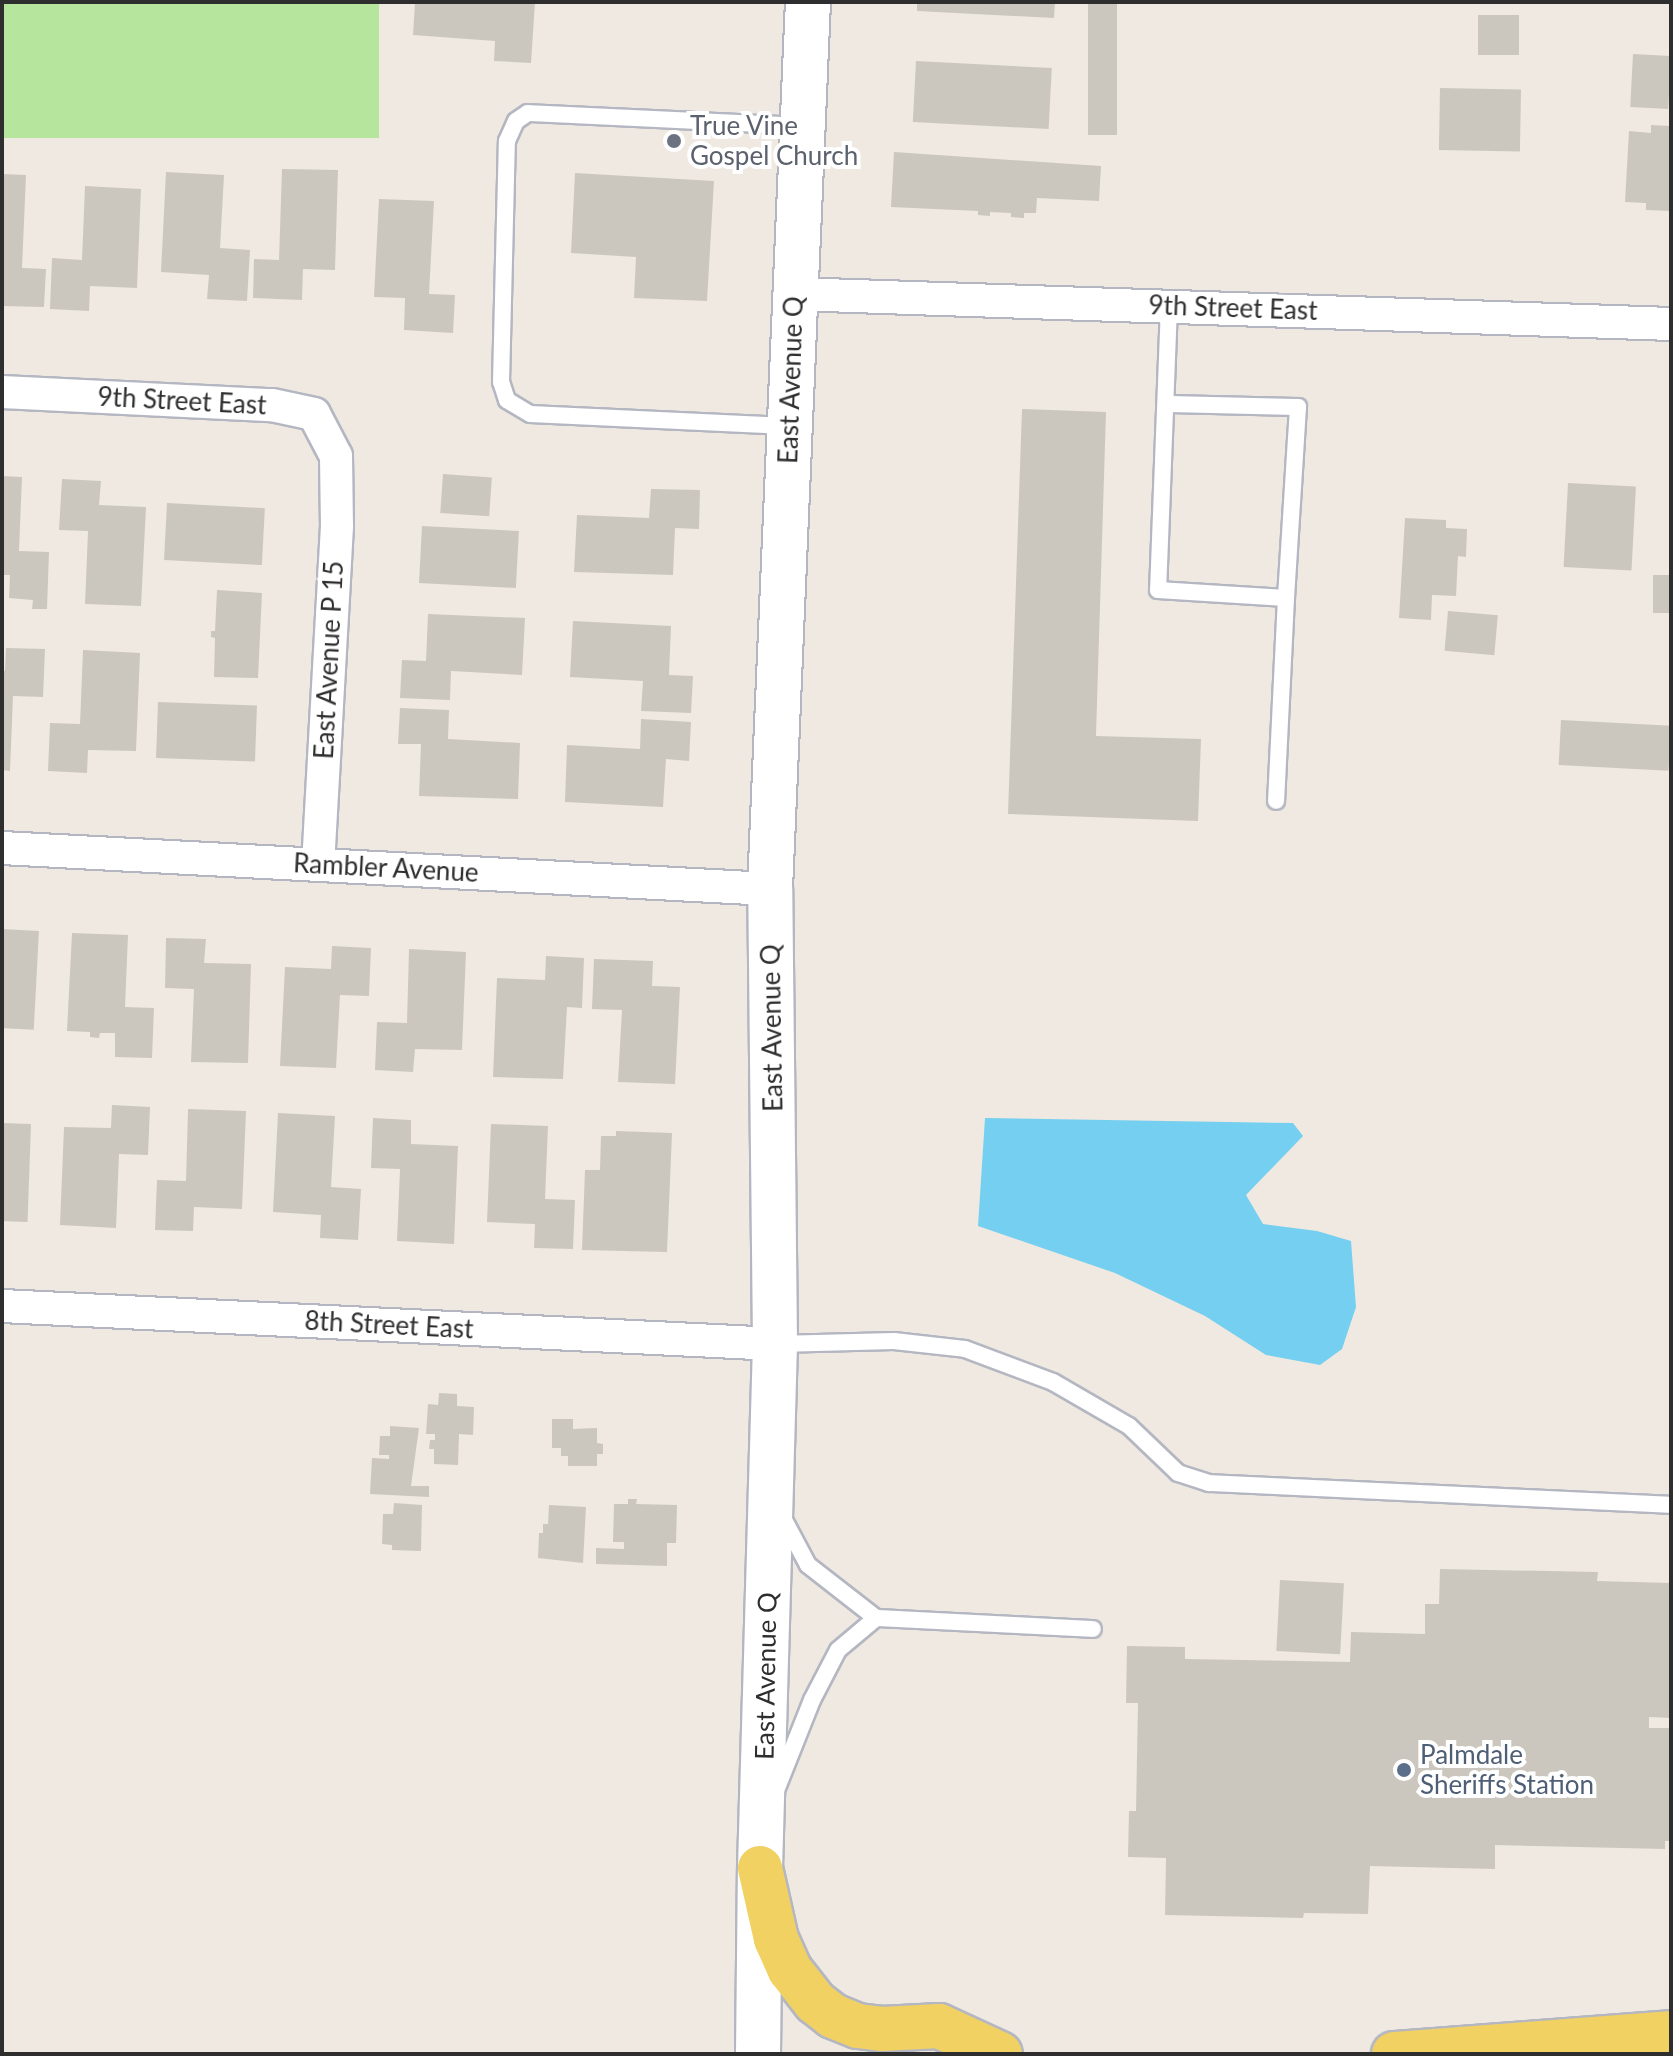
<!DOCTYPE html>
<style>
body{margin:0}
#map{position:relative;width:1673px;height:2056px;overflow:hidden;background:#efe9e1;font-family:Lato,sans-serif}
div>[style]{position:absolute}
.green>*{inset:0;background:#b6e59e;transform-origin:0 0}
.water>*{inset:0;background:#75cff0}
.building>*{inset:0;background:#cbc7bf;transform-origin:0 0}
.roads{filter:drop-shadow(2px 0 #b4b7c1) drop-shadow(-2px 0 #b4b7c1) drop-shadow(0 2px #b4b7c1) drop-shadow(0 -2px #b4b7c1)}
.service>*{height:16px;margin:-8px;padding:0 8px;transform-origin:8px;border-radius:8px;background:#fff}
.minor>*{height:32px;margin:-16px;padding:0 16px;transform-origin:16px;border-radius:16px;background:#fff}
.secondary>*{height:44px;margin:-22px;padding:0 22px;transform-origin:22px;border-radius:22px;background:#fff}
.primary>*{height:44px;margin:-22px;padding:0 22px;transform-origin:22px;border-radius:22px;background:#f2d163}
.dots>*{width:22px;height:22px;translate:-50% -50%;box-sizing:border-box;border:4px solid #fff;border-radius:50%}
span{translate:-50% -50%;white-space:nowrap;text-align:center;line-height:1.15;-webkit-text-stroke:8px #fff;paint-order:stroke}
.worship-label{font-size:26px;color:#5b616d}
.left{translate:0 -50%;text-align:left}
.street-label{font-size:26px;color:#2e2e2e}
.service-label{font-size:26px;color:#4e5e75}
.frame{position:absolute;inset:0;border:4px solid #2e2e2e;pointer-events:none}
</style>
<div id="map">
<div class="green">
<i style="left:2px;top:2px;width:377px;height:136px"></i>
</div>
<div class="water">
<i style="clip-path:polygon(985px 1118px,1293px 1123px,1303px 1136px,1246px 1195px,1263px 1224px,1317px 1231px,1351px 1241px,1356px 1307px,1342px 1349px,1320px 1365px,1266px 1355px,1205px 1316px,1115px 1273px,978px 1226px)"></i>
</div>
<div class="building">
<i style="clip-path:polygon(415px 2px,535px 2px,531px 63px,494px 61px,495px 41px,413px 35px)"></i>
<i style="clip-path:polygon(917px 2px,1055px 2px,1054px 18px,917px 11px)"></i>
<i style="left:1088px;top:2px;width:29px;height:133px"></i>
<i style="left:1478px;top:15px;width:41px;height:40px"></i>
<i style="left:1633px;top:54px;width:38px;height:53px;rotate:3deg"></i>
<i style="left:916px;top:61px;width:136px;height:61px;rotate:3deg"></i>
<i style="left:1440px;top:88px;width:81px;height:62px;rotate:1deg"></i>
<i style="clip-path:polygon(1651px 125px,1671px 126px,1671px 211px,1646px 210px,1646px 203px,1625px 202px,1629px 131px,1651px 133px)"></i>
<i style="clip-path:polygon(894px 152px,1101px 166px,1099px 201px,1037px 198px,1036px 213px,1024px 213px,1024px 218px,1011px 217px,1011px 213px,990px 212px,990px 216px,978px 215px,978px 211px,891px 207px)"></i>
<i style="clip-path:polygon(282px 169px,338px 170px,335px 270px,303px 269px,302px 300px,253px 298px,254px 259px,279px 260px)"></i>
<i style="clip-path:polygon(166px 172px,224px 175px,220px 248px,250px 250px,247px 301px,207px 299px,209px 275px,161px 272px)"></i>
<i style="clip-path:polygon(575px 173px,714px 181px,707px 301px,634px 298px,636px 257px,571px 253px)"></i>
<i style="clip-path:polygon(2px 174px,26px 175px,22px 268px,46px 269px,44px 307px,2px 306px)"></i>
<i style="clip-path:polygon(85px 186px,141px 189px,137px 288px,90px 286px,89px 311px,50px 309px,52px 258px,82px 260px)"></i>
<i style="clip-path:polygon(379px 199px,434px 201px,429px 294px,455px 295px,453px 333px,404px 330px,405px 298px,374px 297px)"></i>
<i style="clip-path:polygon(1022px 409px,1106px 412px,1096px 736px,1201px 739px,1198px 821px,1008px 814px)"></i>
<i style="left:443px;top:474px;width:49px;height:39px;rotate:4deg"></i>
<i style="clip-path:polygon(2px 476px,22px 477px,19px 551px,49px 552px,47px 609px,32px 609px,33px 600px,9px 598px,10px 575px,2px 575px)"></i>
<i style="clip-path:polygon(62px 479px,101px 481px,99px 505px,146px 507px,141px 606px,85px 604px,88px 531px,59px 530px)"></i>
<i style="left:1568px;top:483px;width:68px;height:84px;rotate:3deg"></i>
<i style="clip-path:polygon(651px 489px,700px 490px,699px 529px,675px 528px,673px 575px,574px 572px,577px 515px,649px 518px)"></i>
<i style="left:167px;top:503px;width:98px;height:57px;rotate:3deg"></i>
<i style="clip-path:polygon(1405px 518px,1446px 520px,1446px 528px,1467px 529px,1466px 557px,1458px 556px,1456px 596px,1432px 595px,1431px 620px,1399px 618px)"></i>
<i style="left:422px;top:526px;width:97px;height:57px;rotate:3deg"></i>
<i style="left:1653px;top:575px;width:18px;height:38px"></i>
<i style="clip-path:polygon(217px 590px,262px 593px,258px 678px,214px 677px,215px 638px,211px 637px,211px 631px,215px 631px)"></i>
<i style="left:1448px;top:611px;width:50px;height:40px;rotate:5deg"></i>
<i style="clip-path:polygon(428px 614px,525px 618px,522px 675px,451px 671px,450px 700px,400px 698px,402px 660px,426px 661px)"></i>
<i style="clip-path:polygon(573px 621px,671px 626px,669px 675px,693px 676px,691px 713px,641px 711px,643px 681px,570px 677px)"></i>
<i style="clip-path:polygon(6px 648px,45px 649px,43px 697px,13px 696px,10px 771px,2px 770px,2px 670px,5px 671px)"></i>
<i style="clip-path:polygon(83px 650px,140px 653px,136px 751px,88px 750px,87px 773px,48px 771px,50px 723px,80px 724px)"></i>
<i style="left:158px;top:702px;width:99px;height:56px;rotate:2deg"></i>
<i style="clip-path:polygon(400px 708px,449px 710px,448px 739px,520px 743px,518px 799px,419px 796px,421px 744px,398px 744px)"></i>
<i style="clip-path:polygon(641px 719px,691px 722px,689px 761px,666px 759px,663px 807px,565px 802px,567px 745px,640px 749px)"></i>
<i style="left:1561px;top:720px;width:110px;height:45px;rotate:3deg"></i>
<i style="left:2px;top:929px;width:37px;height:99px;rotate:3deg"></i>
<i style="clip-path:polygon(72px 933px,128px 935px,125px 1007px,154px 1008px,152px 1058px,115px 1057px,115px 1033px,100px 1033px,99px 1038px,90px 1037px,90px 1032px,67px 1031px)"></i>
<i style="clip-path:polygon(166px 938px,206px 939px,204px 963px,251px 964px,248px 1063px,191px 1062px,194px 989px,165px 988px)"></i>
<i style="clip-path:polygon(332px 946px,371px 948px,369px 996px,340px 995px,336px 1068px,280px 1066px,285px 967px,331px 969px)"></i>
<i style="clip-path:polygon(409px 949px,466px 952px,462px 1050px,415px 1049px,413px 1072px,375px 1070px,377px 1022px,407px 1023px)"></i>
<i style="clip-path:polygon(546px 956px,584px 958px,582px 1008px,567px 1007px,563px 1079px,493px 1077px,497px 978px,545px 980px)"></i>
<i style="clip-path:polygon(594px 959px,653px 961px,652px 986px,680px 987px,675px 1084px,618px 1082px,622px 1010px,592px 1009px)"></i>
<i style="clip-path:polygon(112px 1105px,150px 1107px,148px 1155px,119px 1154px,116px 1228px,60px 1225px,64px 1127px,111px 1128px)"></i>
<i style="clip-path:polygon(188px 1109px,246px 1111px,242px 1209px,194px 1207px,193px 1231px,155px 1230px,157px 1180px,186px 1181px)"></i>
<i style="clip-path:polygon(278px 1113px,335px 1116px,331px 1187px,361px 1189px,358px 1240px,320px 1238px,321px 1215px,273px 1212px)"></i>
<i style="clip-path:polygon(373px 1118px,411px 1120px,411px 1144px,458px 1146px,454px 1244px,397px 1241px,400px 1169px,371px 1168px)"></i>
<i style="left:2px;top:1123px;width:29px;height:98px;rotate:2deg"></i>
<i style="clip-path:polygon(491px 1124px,548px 1126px,545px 1199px,575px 1200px,573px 1249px,534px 1248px,535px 1224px,487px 1222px)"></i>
<i style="clip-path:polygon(616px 1131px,672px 1133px,667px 1252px,582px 1250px,585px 1170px,600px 1170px,601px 1136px,616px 1136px)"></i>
<i style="clip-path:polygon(439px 1393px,457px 1394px,457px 1406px,474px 1407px,473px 1435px,459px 1434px,458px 1465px,434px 1464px,434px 1449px,429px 1449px,430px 1440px,435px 1440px,435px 1434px,426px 1434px,428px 1404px,438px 1405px)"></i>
<i style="clip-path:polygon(552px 1419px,573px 1419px,573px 1429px,597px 1428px,597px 1443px,603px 1444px,603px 1454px,597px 1454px,597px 1466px,568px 1466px,568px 1456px,561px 1456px,561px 1448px,552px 1448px)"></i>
<i style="clip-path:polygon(390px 1426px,419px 1428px,411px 1486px,429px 1486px,429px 1497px,370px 1494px,372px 1458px,389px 1459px,389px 1455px,379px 1455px,380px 1436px,390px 1436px)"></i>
<i style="clip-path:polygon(628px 1499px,637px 1499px,636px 1504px,677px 1505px,676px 1543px,667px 1543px,667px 1566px,596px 1564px,596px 1548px,624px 1549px,624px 1542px,613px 1542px,614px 1504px,628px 1504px)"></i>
<i style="clip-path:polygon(394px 1503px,422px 1505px,421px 1551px,392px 1550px,392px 1545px,382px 1544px,383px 1514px,393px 1514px)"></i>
<i style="clip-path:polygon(549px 1505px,586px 1507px,583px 1563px,538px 1558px,539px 1533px,543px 1533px,543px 1524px,548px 1524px)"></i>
<i style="clip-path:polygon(1440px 1569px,1598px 1572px,1597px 1581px,1671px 1583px,1671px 1718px,1649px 1717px,1649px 1728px,1671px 1728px,1671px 1841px,1665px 1841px,1665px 1849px,1495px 1845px,1495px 1869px,1370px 1866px,1368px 1914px,1304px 1913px,1303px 1918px,1165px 1915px,1166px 1858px,1128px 1857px,1129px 1811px,1136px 1811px,1138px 1703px,1126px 1703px,1127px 1646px,1185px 1647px,1185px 1659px,1350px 1662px,1351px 1632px,1425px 1634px,1425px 1604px,1439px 1604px)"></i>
<i style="left:1280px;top:1580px;width:64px;height:71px;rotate:3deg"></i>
</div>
<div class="roads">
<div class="service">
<i style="left:1169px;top:306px;width:284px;rotate:92.2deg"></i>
<i style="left:1158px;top:590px;width:128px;rotate:3.6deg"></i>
<i style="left:1286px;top:598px;width:203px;rotate:92.8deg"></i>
<i style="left:1167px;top:404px;width:131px;rotate:1.3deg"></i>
<i style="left:1298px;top:407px;width:191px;rotate:93.6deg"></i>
<i style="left:787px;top:426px;width:257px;rotate:-177.3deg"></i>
<i style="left:530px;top:414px;width:27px;rotate:-149deg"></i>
<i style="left:507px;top:400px;width:19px;rotate:-108deg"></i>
<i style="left:501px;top:382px;width:241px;rotate:-88.6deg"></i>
<i style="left:507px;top:141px;width:22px;rotate:-66deg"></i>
<i style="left:516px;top:121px;width:14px;rotate:-34deg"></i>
<i style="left:528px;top:113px;width:272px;rotate:2.7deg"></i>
<i style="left:777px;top:1344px;width:117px;rotate:-1.5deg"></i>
<i style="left:894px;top:1341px;width:71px;rotate:6.4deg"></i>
<i style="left:965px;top:1349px;width:94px;rotate:20.6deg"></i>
<i style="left:1053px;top:1382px;width:88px;rotate:30.1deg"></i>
<i style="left:1129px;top:1426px;width:68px;rotate:43.8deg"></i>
<i style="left:1178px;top:1473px;width:33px;rotate:18deg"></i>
<i style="left:1209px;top:1483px;width:463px;rotate:2.7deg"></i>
<i style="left:783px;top:1518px;width:53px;rotate:62deg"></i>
<i style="left:808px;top:1565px;width:86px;rotate:37.9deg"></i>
<i style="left:876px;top:1618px;width:217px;rotate:2.9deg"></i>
<i style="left:777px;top:1788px;width:95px;rotate:-68.3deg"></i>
<i style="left:812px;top:1700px;width:56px;rotate:-62.5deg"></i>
<i style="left:838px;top:1650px;width:50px;rotate:-40.1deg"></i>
</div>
<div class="minor">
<i style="left:795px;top:294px;width:877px;rotate:1.96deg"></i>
<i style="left:2px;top:392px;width:270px;rotate:2.8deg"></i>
<i style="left:272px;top:405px;width:43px;rotate:12.1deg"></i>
<i style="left:314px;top:414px;width:47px;rotate:62.4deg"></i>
<i style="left:336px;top:456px;width:70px;rotate:89.2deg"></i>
<i style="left:337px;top:526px;width:338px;rotate:93.2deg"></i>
<i style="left:2px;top:848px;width:769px;rotate:3.06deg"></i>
<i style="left:2px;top:1306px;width:774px;rotate:2.81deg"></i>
</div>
<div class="secondary">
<i style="left:758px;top:2054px;width:186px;rotate:-89.4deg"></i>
<i style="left:760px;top:1868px;width:524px;rotate:-88.36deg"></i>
<i style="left:775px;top:1344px;width:455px;rotate:-90.6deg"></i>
<i style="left:770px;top:889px;width:888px;rotate:-87.55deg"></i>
</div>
<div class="primary">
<i style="left:760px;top:1868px;width:73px;rotate:77.3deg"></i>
<i style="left:776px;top:1939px;width:34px;rotate:66deg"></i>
<i style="left:790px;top:1970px;width:41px;rotate:52deg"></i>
<i style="left:815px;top:2002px;width:23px;rotate:38deg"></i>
<i style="left:833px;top:2016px;width:27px;rotate:22deg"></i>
<i style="left:858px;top:2026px;width:24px;rotate:7deg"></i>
<i style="left:882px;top:2029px;width:57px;rotate:-3deg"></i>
<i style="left:939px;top:2026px;width:67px;rotate:24.7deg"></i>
<i style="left:1394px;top:2054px;width:278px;rotate:-4.3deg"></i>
</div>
</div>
<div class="dots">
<i style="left:674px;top:141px;background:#6b7280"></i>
<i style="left:1404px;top:1770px;background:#5c6f8a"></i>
</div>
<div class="worship-label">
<span class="left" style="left:690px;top:141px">True Vine<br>Gospel Church</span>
</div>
<div class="street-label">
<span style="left:1233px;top:308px;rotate:2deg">9th Street East</span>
<span style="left:791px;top:380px;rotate:-88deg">East Avenue Q</span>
<span style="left:182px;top:401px;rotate:3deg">9th Street East</span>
<span style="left:329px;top:660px;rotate:-87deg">East Avenue P 15</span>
<span style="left:386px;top:868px;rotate:3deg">Rambler Avenue</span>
<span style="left:772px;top:1028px;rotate:-91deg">East Avenue Q</span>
<span style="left:389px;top:1325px;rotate:3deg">8th Street East</span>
<span style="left:766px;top:1676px;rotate:-89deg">East Avenue Q</span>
</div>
<div class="service-label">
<span class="left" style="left:1420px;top:1770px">Palmdale<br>Sheriffs Station</span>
</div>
<div class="frame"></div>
</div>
